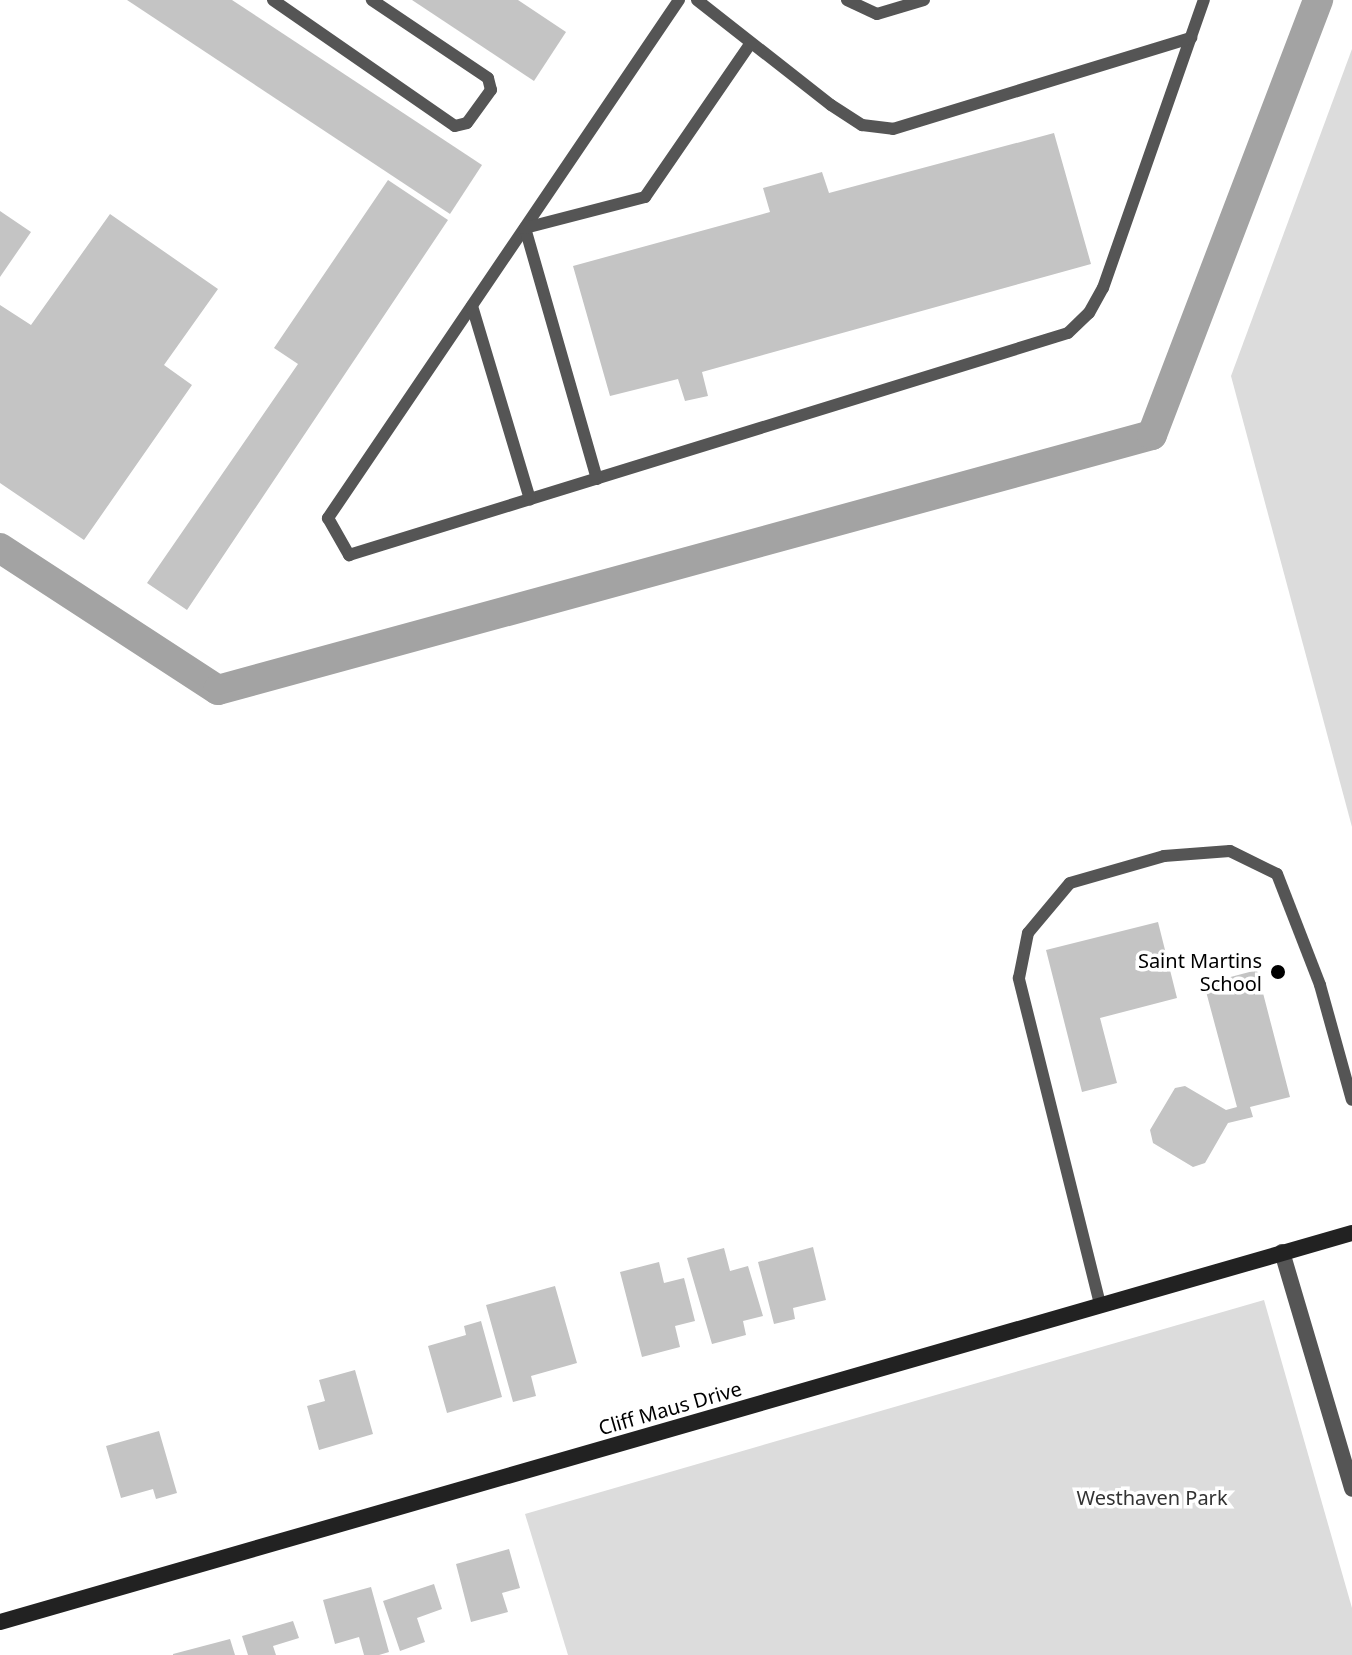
<!DOCTYPE html>
<html>
<head>
<meta charset="utf-8">
<style>
	body { margin:0 }
	#map { position:relative; width:1352px; height:1655px; overflow:hidden; background:#fff; font-family:"Noto Sans",sans-serif }
	div>[style] { position:absolute }
	[style*='--x'] { left:calc(var(--x)*1px); top:calc(var(--y)*1px); width:calc(var(--w)*1px); rotate:calc(var(--a)*1deg) }
	.green>* { inset:0; background:#dcdcdc }
	.canal>* { height:30px; margin:-15px; padding:0 15px; transform-origin:15px; border-radius:15px; background:#a3a3a3 }
	.building>* { inset:0; background:#c4c4c4 }
	.lane>* { height:12px; margin:-6px; padding:0 6px; transform-origin:6px; border-radius:6px; background:#555 }
	.street>* { height:16px; margin:-8px; padding:0 8px; transform-origin:8px; border-radius:8px; background:#555 }
	.secondary>* { height:16px; margin:-8px; padding:0 8px; transform-origin:8px; border-radius:8px; background:#222 }
	.dots>* { width:22px; height:22px; translate:-50% -50%; box-sizing:border-box; border:4px solid #fff; border-radius:50% }
	span { translate:-50% -50%; white-space:nowrap; text-align:center; line-height:1.15; -webkit-text-stroke:7px #fff; paint-order:stroke }
	.poi-label { font-size:20px; color:#000 }
	.right { translate:-100% -50%; text-align:right }
	.street-label { font-size:20px; color:#000 }
	.park-label { font-size:20px; color:#333 }
</style>
</head>
<body>
<div id="map">
	<div class="green">
		<i style="clip-path:polygon(1352px 49px,1352px 827px,1231px 376px)"></i>
		<i style="clip-path:polygon(1264px 1300px,1352px 1608px,1352px 1655px,568px 1655px,525px 1514px)"></i>
	</div>
	<div class="canal">
		<i style="--x:0;--y:548;--w:260;--a:33.1"></i>
		<i style="--x:218;--y:690;--w:968;--a:-15.27"></i>
		<i style="--x:1152;--y:435;--w:466;--a:-69.1"></i>
	</div>
	<div class="building">
		<i style="clip-path:polygon(127px 0,232px 0,482px 165px,450px 214px)"></i>
		<i style="clip-path:polygon(412px 0,518px 0,566px 32px,534px 81px)"></i>
		<i style="clip-path:polygon(1054px 133px,1091px 264px,702px 372px,708px 396px,685px 401px,678px 379px,610px 396px,573px 266px,770px 212px,763px 188px,822px 172px,829px 193px)"></i>
		<i style="clip-path:polygon(388px 180px,448px 220px,187px 610px,147px 583px,298px 364px,274px 348px)"></i>
		<i style="clip-path:polygon(0 211px,31px 232px,0 277px)"></i>
		<i style="clip-path:polygon(110px 214px,218px 289px,164px 365px,192px 385px,84px 540px,0 483px,0 305px,31px 325px)"></i>
		<i style="clip-path:polygon(1158px 922px,1177px 998px,1100px 1018px,1117px 1083px,1082px 1092px,1046px 950px)"></i>
		<i style="clip-path:polygon(1257px 970px,1290px 1097px,1250px 1107px,1253px 1117px,1228px 1123px,1205px 1163px,1193px 1167px,1153px 1143px,1150px 1130px,1175px 1088px,1185px 1086px,1226px 1110px,1237px 1107px,1204px 984px)"></i>
		<i style="clip-path:polygon(813px 1247px,826px 1300px,793px 1308px,795px 1319px,774px 1324px,758px 1262px)"></i>
		<i style="clip-path:polygon(724px 1248px,730px 1271px,748px 1266px,763px 1316px,743px 1321px,746px 1335px,712px 1344px,687px 1258px)"></i>
		<i style="clip-path:polygon(659px 1262px,664px 1283px,684px 1278px,695px 1321px,675px 1326px,680px 1347px,642px 1357px,620px 1272px)"></i>
		<i style="clip-path:polygon(555px 1286px,577px 1363px,531px 1376px,536px 1396px,513px 1402px,486px 1305px)"></i>
		<i style="clip-path:polygon(481px 1321px,502px 1397px,447px 1413px,428px 1346px,466px 1335px,464px 1326px)"></i>
		<i style="clip-path:polygon(355px 1370px,373px 1434px,319px 1450px,307px 1406px,325px 1401px,319px 1380px)"></i>
		<i style="clip-path:polygon(159px 1431px,177px 1493px,156px 1499px,153px 1489px,121px 1498px,106px 1446px)"></i>
		<i style="clip-path:polygon(509px 1549px,520px 1588px,502px 1593px,508px 1612px,471px 1622px,456px 1564px)"></i>
		<i style="clip-path:polygon(434px 1584px,442px 1609px,417px 1618px,425px 1642px,400px 1651px,383px 1601px)"></i>
		<i style="clip-path:polygon(371px 1587px,389px 1652px,379px 1655px,364px 1655px,359px 1637px,335px 1644px,323px 1600px)"></i>
		<i style="clip-path:polygon(293px 1621px,299px 1638px,273px 1646px,276px 1655px,248px 1655px,242px 1636px)"></i>
		<i style="clip-path:polygon(230px 1639px,235px 1655px,173px 1655px,173px 1654px)"></i>
	</div>
	<div class="lane">
		<i style="--x:273;--y:0;--w:221;--a:34.7"></i>
		<i style="--x:455;--y:126;--w:12;--a:-14"></i>
		<i style="--x:467;--y:123;--w:41;--a:-54"></i>
		<i style="--x:491;--y:90;--w:12;--a:-104"></i>
		<i style="--x:488;--y:78;--w:140;--a:-146.1"></i>
		<i style="--x:679;--y:0;--w:626;--a:124.12"></i>
		<i style="--x:328;--y:518;--w:43;--a:60.4"></i>
		<i style="--x:349;--y:555;--w:752;--a:-17.16"></i>
		<i style="--x:1068;--y:333;--w:29;--a:-44"></i>
		<i style="--x:1089;--y:313;--w:29;--a:-61"></i>
		<i style="--x:1103;--y:288;--w:305;--a:-70.7"></i>
		<i style="--x:697;--y:0;--w:170;--a:38.1"></i>
		<i style="--x:831;--y:105;--w:37;--a:33"></i>
		<i style="--x:862;--y:125;--w:31;--a:7"></i>
		<i style="--x:893;--y:129;--w:312;--a:-17"></i>
		<i style="--x:847;--y:0;--w:33;--a:25"></i>
		<i style="--x:877;--y:14;--w:49;--a:-16.6"></i>
		<i style="--x:472;--y:306;--w:202;--a:73.3"></i>
		<i style="--x:597;--y:479;--w:261;--a:-106"></i>
		<i style="--x:525;--y:228;--w:124;--a:-14.5"></i>
		<i style="--x:645;--y:197;--w:187;--a:-55.5"></i>
		<i style="--x:1100;--y:1304;--w:336;--a:-104"></i>
		<i style="--x:1019;--y:978;--w:46;--a:-78.7"></i>
		<i style="--x:1028;--y:933;--w:65;--a:-50"></i>
		<i style="--x:1070;--y:883;--w:98;--a:-16"></i>
		<i style="--x:1164;--y:856;--w:66;--a:-4.3"></i>
		<i style="--x:1230;--y:851;--w:52;--a:26.1"></i>
		<i style="--x:1277;--y:874;--w:119;--a:68.8"></i>
		<i style="--x:1320;--y:985;--w:119;--a:74.5"></i>
	</div>
	<div class="street">
		<i style="--x:1282;--y:1252;--w:247;--a:73.5"></i>
	</div>
	<div class="secondary">
		<i style="--x:0;--y:1622;--w:1407;--a:-16.05"></i>
	</div>
	<div class="dots">
		<i style="left:1278px;top:972px;background:#000"></i>
	</div>
	<div class="poi-label">
		<span class="right" style="left:1262px;top:972px">Saint Martins<br>School</span>
	</div>
	<div class="street-label">
		<span style="left:670px;top:1408px;rotate:-16deg">Cliff Maus Drive</span>
	</div>
	<div class="park-label">
		<span style="left:1152px;top:1497px">Westhaven Park</span>
	</div>
</div>
</body>
</html>
